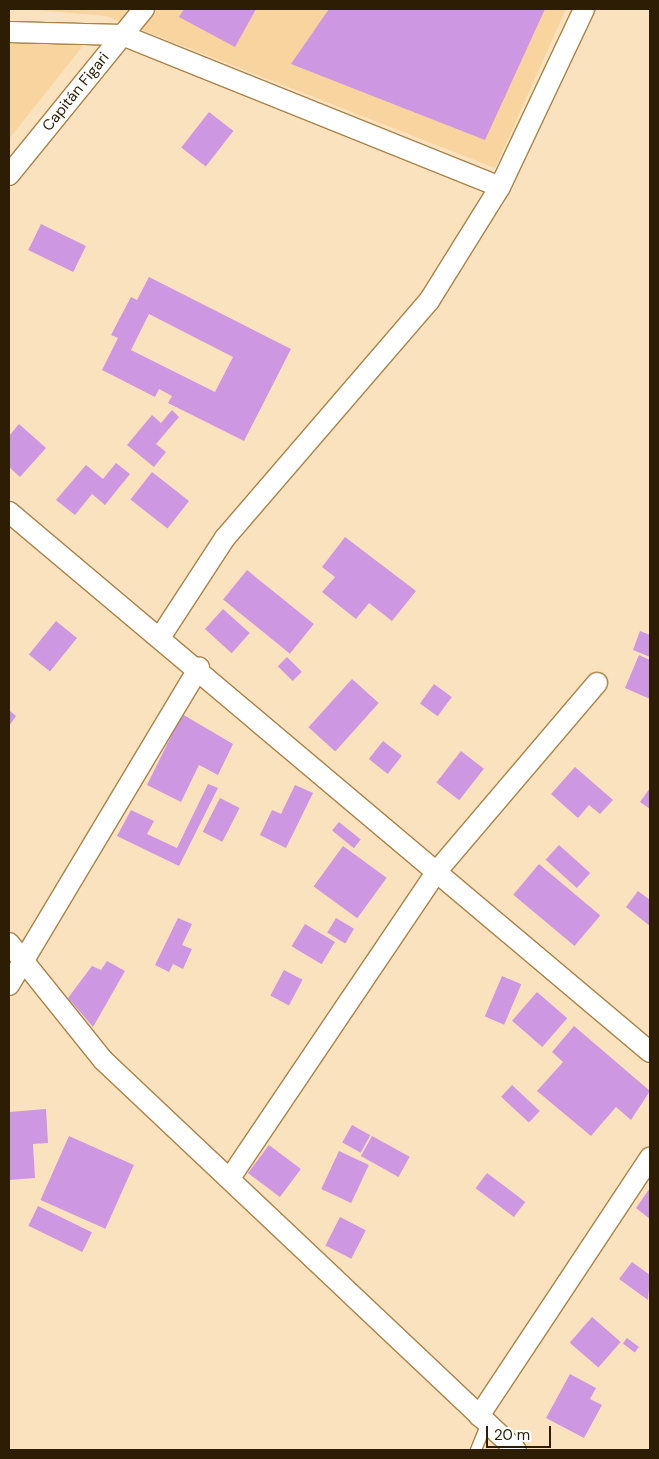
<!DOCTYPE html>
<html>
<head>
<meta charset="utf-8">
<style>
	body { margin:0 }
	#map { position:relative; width:659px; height:1459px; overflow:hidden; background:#fbe2bf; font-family:"DM Sans",sans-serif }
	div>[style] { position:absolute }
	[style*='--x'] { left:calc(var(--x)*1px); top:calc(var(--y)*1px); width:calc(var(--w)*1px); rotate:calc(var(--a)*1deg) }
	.built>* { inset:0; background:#f8d49f }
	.building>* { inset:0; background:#cd97e1; transform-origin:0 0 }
	.roads { filter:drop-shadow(1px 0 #a98449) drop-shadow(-1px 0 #a98449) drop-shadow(0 1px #a98449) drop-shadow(0 -1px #a98449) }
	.service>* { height:10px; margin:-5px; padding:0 5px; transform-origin:5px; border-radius:5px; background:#fff }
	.minor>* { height:20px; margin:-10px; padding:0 10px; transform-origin:10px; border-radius:10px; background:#fff }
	span { translate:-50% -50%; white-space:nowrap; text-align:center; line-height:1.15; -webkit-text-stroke:4px #fff; paint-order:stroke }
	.street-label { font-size:15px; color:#2c1d04 }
	.frame { position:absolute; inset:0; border:10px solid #2c1d04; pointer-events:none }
	.scale { position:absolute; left:486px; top:1426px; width:65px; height:22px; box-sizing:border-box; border:2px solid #2c1d04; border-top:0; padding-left:6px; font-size:15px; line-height:18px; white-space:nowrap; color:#2c1d04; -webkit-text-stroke:4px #fff; paint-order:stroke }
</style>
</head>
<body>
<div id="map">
	<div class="built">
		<i style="clip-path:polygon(25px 9px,566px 9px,495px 168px,106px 16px)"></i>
		<i style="clip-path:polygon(9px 36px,86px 42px,9px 139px)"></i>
	</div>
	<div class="building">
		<i style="clip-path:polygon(184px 9px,256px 9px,235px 47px,179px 17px)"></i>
		<i style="clip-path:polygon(329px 9px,545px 9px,485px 140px,291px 64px)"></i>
		<i style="left:209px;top:112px;width:31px;height:45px;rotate:38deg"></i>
		<i style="left:41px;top:224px;width:50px;height:29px;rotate:26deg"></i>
		<i style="clip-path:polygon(evenodd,149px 277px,291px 349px,244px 441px,168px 403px,172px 396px,159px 389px,155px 397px,102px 370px,118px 338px,111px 335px,131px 297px,137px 300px,149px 277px,149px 314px,233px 357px,215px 392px,131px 350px,149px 314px)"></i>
		<i style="clip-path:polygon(172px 410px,179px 417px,156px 444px,166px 452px,154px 467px,127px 445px,152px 415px,161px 423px)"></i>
		<i style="clip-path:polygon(19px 424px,46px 448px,20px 477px,9px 467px,9px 436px)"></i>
		<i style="clip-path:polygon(116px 463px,130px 474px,105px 505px,92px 494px,75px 515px,56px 500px,86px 465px,103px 479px)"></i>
		<i style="left:152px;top:472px;width:47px;height:35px;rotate:38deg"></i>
		<i style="clip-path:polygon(345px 537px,416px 591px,392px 621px,369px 603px,356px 619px,322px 592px,335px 577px,322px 567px)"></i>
		<i style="left:247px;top:570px;width:86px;height:38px;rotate:39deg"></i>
		<i style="left:223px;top:609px;width:36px;height:27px;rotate:42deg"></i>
		<i style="left:56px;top:621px;width:27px;height:43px;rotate:39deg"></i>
		<i style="clip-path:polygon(640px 631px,650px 635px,650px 657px,633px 650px)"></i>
		<i style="clip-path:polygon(639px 655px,650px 660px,650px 699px,625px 688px)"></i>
		<i style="left:287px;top:657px;width:21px;height:13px;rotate:45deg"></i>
		<i style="left:352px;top:679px;width:36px;height:65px;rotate:42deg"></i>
		<i style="left:434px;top:684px;width:22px;height:24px;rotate:36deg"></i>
		<i style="clip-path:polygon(9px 710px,16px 716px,9px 726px)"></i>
		<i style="clip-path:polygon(182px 714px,233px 744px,218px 775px,199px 765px,181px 802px,147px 785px)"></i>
		<i style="left:383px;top:741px;width:24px;height:23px;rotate:38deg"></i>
		<i style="left:461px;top:751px;width:29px;height:40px;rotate:38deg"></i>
		<i style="clip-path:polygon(575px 767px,613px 800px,600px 814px,589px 805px,578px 818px,551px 794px)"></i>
		<i style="clip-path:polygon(208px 784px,218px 788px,179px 866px,117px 836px,131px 810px,154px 821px,147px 834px,177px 848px)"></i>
		<i style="clip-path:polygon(295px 785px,313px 793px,286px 848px,260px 835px,272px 810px,281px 814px)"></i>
		<i style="clip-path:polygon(650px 788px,650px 809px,640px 802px)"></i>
		<i style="left:220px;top:798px;width:22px;height:38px;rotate:27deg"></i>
		<i style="left:339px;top:822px;width:28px;height:11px;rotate:39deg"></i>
		<i style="left:559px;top:845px;width:42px;height:20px;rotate:42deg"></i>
		<i style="left:343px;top:846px;width:54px;height:50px;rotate:36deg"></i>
		<i style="left:539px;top:864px;width:80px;height:40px;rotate:40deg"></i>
		<i style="clip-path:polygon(638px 891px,650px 900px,650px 926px,626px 907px)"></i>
		<i style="clip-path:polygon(178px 918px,192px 924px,182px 945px,192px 949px,183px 969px,173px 964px,169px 972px,155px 965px)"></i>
		<i style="left:336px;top:918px;width:21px;height:17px;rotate:31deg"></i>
		<i style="left:305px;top:924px;width:35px;height:26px;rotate:31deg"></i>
		<i style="clip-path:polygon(107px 961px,125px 971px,93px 1027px,68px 998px,92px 966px,101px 970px)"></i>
		<i style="left:284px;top:970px;width:21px;height:29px;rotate:28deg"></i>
		<i style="left:502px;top:976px;width:21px;height:44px;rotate:23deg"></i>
		<i style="left:537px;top:992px;width:40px;height:38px;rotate:41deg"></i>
		<i style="clip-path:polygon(574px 1026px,650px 1091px,631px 1120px,616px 1107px,591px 1136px,537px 1091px,563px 1062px,552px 1052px)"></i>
		<i style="left:512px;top:1085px;width:38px;height:16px;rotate:43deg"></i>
		<i style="clip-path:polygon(46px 1109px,48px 1143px,33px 1144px,35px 1178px,9px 1180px,9px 1112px)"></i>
		<i style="left:352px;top:1125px;width:21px;height:20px;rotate:29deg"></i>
		<i style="left:69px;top:1136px;width:71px;height:70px;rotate:24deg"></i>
		<i style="left:372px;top:1136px;width:43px;height:23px;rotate:29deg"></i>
		<i style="left:269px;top:1145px;width:40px;height:35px;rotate:37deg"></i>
		<i style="left:339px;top:1151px;width:33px;height:42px;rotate:25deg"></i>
		<i style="left:487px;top:1173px;width:48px;height:19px;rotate:37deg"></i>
		<i style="clip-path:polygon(650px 1188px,650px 1219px,636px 1208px)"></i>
		<i style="left:38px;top:1206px;width:60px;height:22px;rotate:26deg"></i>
		<i style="left:340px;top:1217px;width:29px;height:32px;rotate:27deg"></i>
		<i style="clip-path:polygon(632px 1262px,650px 1275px,648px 1300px,619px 1279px)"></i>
		<i style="left:592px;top:1317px;width:38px;height:34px;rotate:41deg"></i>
		<i style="left:627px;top:1338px;width:15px;height:7px;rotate:37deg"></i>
		<i style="clip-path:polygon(570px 1374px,596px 1388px,590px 1399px,602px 1405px,584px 1438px,546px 1418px)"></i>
	</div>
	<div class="roads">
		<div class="service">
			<i style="--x:476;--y:1450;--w:29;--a:-68"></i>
		</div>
		<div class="minor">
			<i style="--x:9;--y:32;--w:113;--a:1.5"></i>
			<i style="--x:122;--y:35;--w:407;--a:21.9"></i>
			<i style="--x:9;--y:175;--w:214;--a:-50.9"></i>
			<i style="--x:9;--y:512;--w:838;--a:40.11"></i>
			<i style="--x:161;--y:636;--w:117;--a:-56.9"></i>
			<i style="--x:225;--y:538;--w:313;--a:-49.3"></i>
			<i style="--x:429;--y:301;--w:134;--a:-58.1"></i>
			<i style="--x:500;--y:187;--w:197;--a:-64.7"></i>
			<i style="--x:9;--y:943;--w:150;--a:51.2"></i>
			<i style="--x:103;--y:1060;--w:568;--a:43.36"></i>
			<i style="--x:9;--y:985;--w:370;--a:-59.1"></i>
			<i style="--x:230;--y:1178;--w:370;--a:-56"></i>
			<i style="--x:437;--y:871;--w:247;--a:-49.6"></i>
			<i style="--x:479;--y:1416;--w:310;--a:-56.5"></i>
		</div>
	</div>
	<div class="street-label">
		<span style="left:76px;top:92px;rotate:-51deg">Capitán Figari</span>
	</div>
	<div class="frame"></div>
	<div class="scale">20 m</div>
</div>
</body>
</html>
